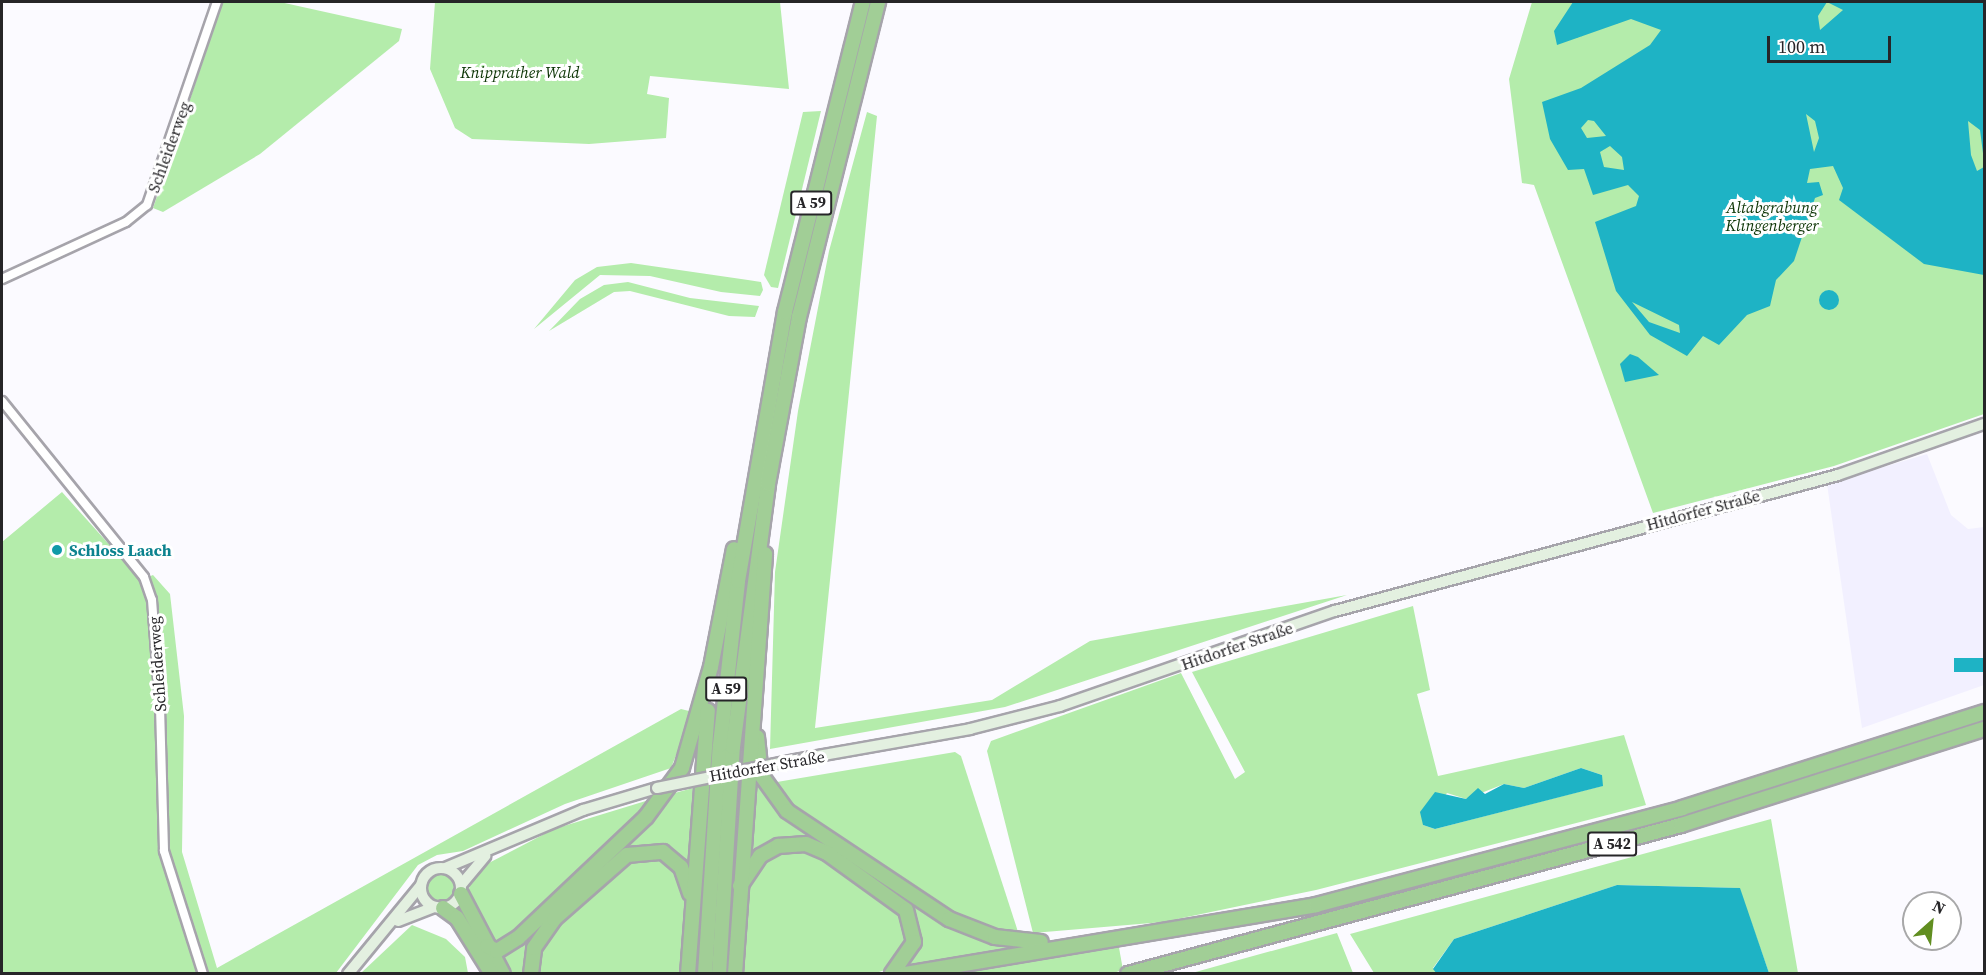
<!DOCTYPE html>
<html>
<head>
<meta charset="utf-8">
<style>
	body { margin:0 }
	#map { position:relative; width:1986px; height:975px; overflow:hidden; background:#fbfaff; font-family:"Source Serif 4",serif }
	div>[style] { position:absolute }
	[style*='--x'] { left:calc(var(--x)*1px); top:calc(var(--y)*1px); width:calc(var(--w)*1px); rotate:calc(var(--a)*1deg) }
	.built>* { inset:0; background:#f2f0ff }
	.green>* { inset:0; background:#b4ecab }
	.round { border-radius:50% }
	.water>* { inset:0; background:#1eb3c5; transform-origin:0 0 }
	.roads { filter:drop-shadow(2px 0 #a6a4ab) drop-shadow(-2px 0 #a6a4ab) drop-shadow(0 2px #a6a4ab) drop-shadow(0 -2px #a6a4ab) }
	.street>* { height:8px; margin:-4px; padding:0 4px; transform-origin:4px; border-radius:4px; background:#fff }
	.secondary>* { height:10px; margin:-5px; padding:0 5px; transform-origin:5px; border-radius:5px; background:#e3f0e0 }
	.secondary>.ring { margin:-5px; padding:0; box-sizing:content-box; background:none; border:10px solid #e3f0e0; border-radius:50% }
	.highway>* { height:14px; margin:-7px; padding:0 7px; transform-origin:7px; border-radius:7px; background:#a1ce96 }
	.bridges { filter:drop-shadow(2px 0 #a6a4ab) drop-shadow(-2px 0 #a6a4ab) drop-shadow(0 2px #a6a4ab) drop-shadow(0 -2px #a6a4ab) }
	.secondary-bridge>* { height:10px; margin:-5px; padding:0 5px; transform-origin:5px; border-radius:5px; background:#e3f0e0 }
	.dots>* { width:16px; height:16px; translate:-50% -50%; box-sizing:border-box; border:3px solid #fff; border-radius:50% }
	span { translate:-50% -50%; white-space:nowrap; text-align:center; line-height:1.15; -webkit-text-stroke:6px #fff; paint-order:stroke }
	.shield-label span { padding:2px 4px; background:#fff; border:2px solid; border-radius:4px; -webkit-text-stroke-width:0 }
	.shield-label { font-size:15px; color:#262528; font-weight:700 }
	.park-label { font-size:16px; color:#0b3404; font-style:italic }
	.street-label { font-size:16px; color:#262528 }
	.culture-label { font-size:16px; color:#0d838f; font-weight:700 }
	.left { translate:0 -50%; text-align:left }
	.frame { position:absolute; inset:0; border:3px solid #262528; pointer-events:none }
	.north { position:absolute; left:1902px; top:891px; width:60px; height:60px; box-sizing:border-box; background:#fff; border:2px solid #a8a8a9; border-radius:50%; rotate:27deg; font-size:16px; font-weight:700; line-height:24px; text-align:center; color:#262528 }
	.north::after { content:''; display:block; margin:auto; width:21px; height:27px; background:#618e20; clip-path:polygon(50% 0,100% 100%,50% 72%,0 100%) }
	.scale { position:absolute; left:1767px; top:36px; width:124px; height:27px; box-sizing:border-box; border:3px solid #262528; border-top:0; padding-left:8px; font-size:18px; line-height:21px; white-space:nowrap; color:#262528; -webkit-text-stroke:4px #fff; paint-order:stroke }
</style>
</head>
<body>
<div id="map">
	<div class="built">
		<i style="clip-path:polygon(1927px 454px,1951px 515px,1968px 529px,1984px 527px,1984px 685px,1862px 728px,1827px 484px)"></i>
	</div>
	<div class="green">
		<i style="clip-path:polygon(223px 2px,280px 2px,402px 29px,399px 41px,260px 154px,163px 212px,153px 208px)"></i>
		<i style="clip-path:polygon(435px 2px,780px 2px,789px 89px,650px 76px,647px 94px,669px 98px,666px 138px,589px 144px,472px 139px,455px 128px,430px 69px)"></i>
		<i style="clip-path:polygon(1532px 2px,1984px 2px,1984px 414px,1834px 466px,1653px 513px,1534px 185px,1522px 183px,1509px 79px)"></i>
		<i style="clip-path:polygon(821px 111px,778px 288px,771px 287px,764px 275px,803px 112px)"></i>
		<i style="clip-path:polygon(867px 112px,877px 116px,815px 728px,992px 700px,1090px 641px,1347px 595px,1005px 707px,770px 749px,775px 572px,798px 411px,829px 251px)"></i>
		<i style="clip-path:polygon(631px 263px,748px 280px,761px 282px,763px 290px,760px 296px,721px 292px,650px 276px,600px 275px,534px 329px,575px 280px,597px 267px)"></i>
		<i style="clip-path:polygon(628px 282px,690px 298px,759px 306px,755px 317px,729px 316px,630px 291px,614px 292px,549px 331px,580px 299px,604px 285px)"></i>
		<i style="clip-path:polygon(62px 492px,141px 580px,153px 575px,170px 594px,184px 716px,182px 852px,217px 968px,681px 709px,693px 712px,671px 768px,565px 804px,463px 851px,437px 855px,418px 865px,336px 973px,2px 974px,2px 542px)"></i>
		<i style="clip-path:polygon(evenodd,1413px 606px,1430px 690px,1417px 694px,1438px 776px,1624px 735px,1646px 805px,1316px 890px,1163px 922px,1033px 933px,987px 751px,991px 741px,1181px 673px,1235px 779px,1245px 772px,1192px 672px,1413px 606px,1581px 768px,1602px 775px,1602px 786px,1435px 829px,1423px 825px,1447px 793px,1466px 799px,1504px 784px,1524px 788px,1581px 768px)"></i>
		<i style="clip-path:polygon(955px 752px,961px 756px,1020px 938px,961px 921px,791px 808px,771px 783px)"></i>
		<i style="clip-path:polygon(758px 775px,761px 783px,919px 906px,1022px 948px,902px 971px,912px 956px,914px 922px,802px 842px,749px 863px,751px 776px)"></i>
		<i style="clip-path:polygon(693px 788px,689px 869px,648px 847px,556px 913px,527px 973px,507px 973px,499px 960px,671px 794px)"></i>
		<i style="clip-path:polygon(662px 796px,504px 946px,493px 946px,467px 900px,471px 878px,483px 866px,554px 829px)"></i>
		<i style="clip-path:polygon(1771px 819px,1798px 973px,1769px 973px,1739px 888px,1617px 885px,1454px 939px,1433px 968px,1437px 973px,1374px 973px,1350px 934px)"></i>
		<i style="clip-path:polygon(777px 851px,807px 851px,826px 858px,901px 909px,911px 937px,891px 968px,873px 974px,740px 974px,746px 888px,759px 863px)"></i>
		<i style="clip-path:polygon(659px 856px,676px 867px,685px 894px,683px 973px,536px 974px,544px 937px,623px 863px)"></i>
		<i class="round" style="left:426px;top:874px;width:30px;height:30px"></i>
		<i style="clip-path:polygon(412px 925px,446px 939px,465px 957px,468px 973px,361px 973px)"></i>
		<i style="clip-path:polygon(1337px 933px,1353px 973px,1192px 973px,1235px 961px)"></i>
		<i style="clip-path:polygon(1118px 942px,1123px 970px,1110px 974px,929px 974px)"></i>
	</div>
	<div class="water">
		<i style="clip-path:polygon(evenodd,1573px 2px,1984px 2px,1984px 161px,1980px 130px,1968px 121px,1971px 155px,1977px 171px,1984px 167px,1984px 275px,1924px 264px,1839px 200px,1843px 188px,1833px 166px,1810px 169px,1807px 183px,1819px 182px,1823px 195px,1815px 198px,1794px 261px,1776px 280px,1770px 306px,1747px 315px,1719px 345px,1703px 336px,1687px 356px,1650px 335px,1616px 291px,1595px 222px,1636px 206px,1639px 196px,1628px 185px,1593px 195px,1584px 169px,1568px 170px,1550px 139px,1542px 102px,1581px 88px,1650px 45px,1661px 30px,1631px 19px,1557px 45px,1554px 31px,1573px 2px,1827px 2px,1843px 10px,1820px 30px,1818px 16px,1827px 2px,1573px 2px,1806px 114px,1815px 121px,1819px 138px,1814px 152px,1806px 114px,1573px 2px,1588px 120px,1594px 121px,1606px 136px,1587px 138px,1581px 128px,1588px 120px,1573px 2px,1610px 146px,1622px 157px,1624px 170px,1604px 167px,1600px 152px,1610px 146px,1573px 2px,1632px 302px,1679px 325px,1680px 333px,1649px 322px,1632px 302px)"></i>
		<i class="round" style="left:1819px;top:290px;width:20px;height:20px"></i>
		<i style="clip-path:polygon(1630px 354px,1638px 357px,1659px 375px,1625px 382px,1620px 364px)"></i>
		<i style="left:1984px;top:658px;width:14px;height:30px;rotate:90deg"></i>
		<i style="clip-path:polygon(1581px 768px,1602px 775px,1603px 786px,1435px 829px,1423px 825px,1420px 812px,1435px 792px,1466px 799px,1478px 788px,1485px 794px,1504px 784px,1524px 788px)"></i>
		<i style="clip-path:polygon(1617px 885px,1740px 888px,1769px 973px,1437px 974px,1433px 969px,1454px 939px)"></i>
	</div>
	<div class="roads">
		<div class="street">
			<i style="--x:2;--y:279;--w:136;--a:-24.7"></i>
			<i style="--x:126;--y:222;--w:27;--a:-39"></i>
			<i style="--x:147;--y:205;--w:215;--a:-71"></i>
			<i style="--x:2;--y:401;--w:226;--a:51.1"></i>
			<i style="--x:144;--y:577;--w:24;--a:71"></i>
			<i style="--x:152;--y:600;--w:107;--a:85.7"></i>
			<i style="--x:160;--y:707;--w:144;--a:88.4"></i>
			<i style="--x:164;--y:851;--w:129;--a:72.4"></i>
		</div>
		<div class="secondary">
			<i style="--x:795;--y:760;--w:178;--a:-10"></i>
			<i style="--x:970;--y:729;--w:93;--a:-14.3"></i>
			<i style="--x:1060;--y:706;--w:291;--a:-19.1"></i>
			<i style="--x:1335;--y:611;--w:521;--a:-15.13"></i>
			<i style="--x:1838;--y:475;--w:155;--a:-19.3"></i>
			<i class="ring" style="left:421px;top:868px;width:30px;height:30px"></i>
			<i style="--x:445;--y:868;--w:150;--a:-22.8"></i>
			<i style="--x:583;--y:810;--w:77;--a:-16.6"></i>
			<i style="--x:461;--y:885;--w:38;--a:-50"></i>
			<i style="--x:398;--y:921;--w:40;--a:-21"></i>
			<i style="--x:348;--y:974;--w:115;--a:-50.6"></i>
		</div>
		<div class="highway">
			<i style="--x:757;--y:737;--w:38;--a:84"></i>
			<i style="--x:761;--y:775;--w:44;--a:54.2"></i>
			<i style="--x:787;--y:811;--w:195;--a:33.7"></i>
			<i style="--x:949;--y:919;--w:49;--a:21.4"></i>
			<i style="--x:995;--y:937;--w:46;--a:6.2"></i>
			<i style="--x:740;--y:886;--w:36;--a:-56"></i>
			<i style="--x:760;--y:856;--w:21;--a:-29"></i>
			<i style="--x:778;--y:846;--w:28;--a:-4"></i>
			<i style="--x:806;--y:844;--w:23;--a:23"></i>
			<i style="--x:827;--y:853;--w:97;--a:35.8"></i>
			<i style="--x:906;--y:910;--w:33;--a:76"></i>
			<i style="--x:914;--y:942;--w:39;--a:125"></i>
			<i style="--x:461;--y:894;--w:90;--a:62.3"></i>
			<i style="--x:443;--y:908;--w:17;--a:36"></i>
			<i style="--x:457;--y:918;--w:66;--a:58"></i>
			<i style="--x:487;--y:946;--w:11;--a:27"></i>
			<i style="--x:497;--y:951;--w:25;--a:-32"></i>
			<i style="--x:518;--y:938;--w:176;--a:-43.4"></i>
			<i style="--x:646;--y:817;--w:61;--a:-53.7"></i>
			<i style="--x:682;--y:768;--w:105;--a:-74"></i>
			<i style="--x:711;--y:667;--w:120;--a:-79"></i>
			<i style="--x:531;--y:974;--w:26;--a:-83"></i>
			<i style="--x:534;--y:948;--w:35;--a:-55"></i>
			<i style="--x:554;--y:919;--w:97;--a:-41.2"></i>
			<i style="--x:627;--y:855;--w:36;--a:-5"></i>
			<i style="--x:663;--y:852;--w:23;--a:40"></i>
			<i style="--x:681;--y:867;--w:28;--a:71"></i>
			<i style="--x:688;--y:974;--w:264;--a:-85.7"></i>
			<i style="--x:705;--y:974;--w:229;--a:-86.3"></i>
			<i style="--x:720;--y:745;--w:165;--a:-83.7"></i>
			<i style="--x:738;--y:581;--w:273;--a:-80.1"></i>
			<i style="--x:785;--y:312;--w:320;--a:-75.9"></i>
			<i style="--x:719;--y:974;--w:227;--a:-86.5"></i>
			<i style="--x:733;--y:747;--w:265;--a:-82.4"></i>
			<i style="--x:768;--y:484;--w:170;--a:-79.5"></i>
			<i style="--x:799;--y:317;--w:325;--a:-75.9"></i>
			<i style="--x:735;--y:974;--w:421;--a:-85.9"></i>
			<i style="--x:905;--y:974;--w:417;--a:-9.5"></i>
			<i style="--x:1316;--y:905;--w:379;--a:-14.8"></i>
			<i style="--x:1682;--y:808;--w:317;--a:-17.6"></i>
			<i style="--x:1128;--y:974;--w:573;--a:-15.08"></i>
			<i style="--x:1681;--y:825;--w:318;--a:-17.6"></i>
		</div>
	</div>
	<div class="bridges">
		<div class="secondary-bridge">
			<i style="--x:657;--y:788;--w:141;--a:-11.5"></i>
		</div>
	</div>
	<div class="dots">
		<i style="left:57px;top:550px;background:#0f9aa8"></i>
	</div>
	<div class="shield-label">
		<span style="left:811px;top:203px">A 59</span>
		<span style="left:726px;top:689px">A 59</span>
		<span style="left:1612px;top:844px">A 542</span>
	</div>
	<div class="park-label">
		<span style="left:520px;top:72px">Knipprather Wald</span>
		<span style="left:1772px;top:216px">Altabgrabung<br>Klingenberger</span>
	</div>
	<div class="street-label">
		<span style="left:169px;top:147px;rotate:-70deg">Schleiderweg</span>
		<span style="left:1703px;top:510px;rotate:-15deg">Hitdorfer Straße</span>
		<span style="left:1237px;top:646px;rotate:-19deg">Hitdorfer Straße</span>
		<span style="left:157px;top:664px;rotate:-94deg">Schleiderweg</span>
		<span style="left:767px;top:766px;rotate:-10deg">Hitdorfer Straße</span>
	</div>
	<div class="culture-label">
		<span class="left" style="left:69px;top:550px">Schloss Laach</span>
	</div>
	<div class="frame"></div>
	<div class="north">N</div>
	<div class="scale">100 m</div>
</div>
</body>
</html>
